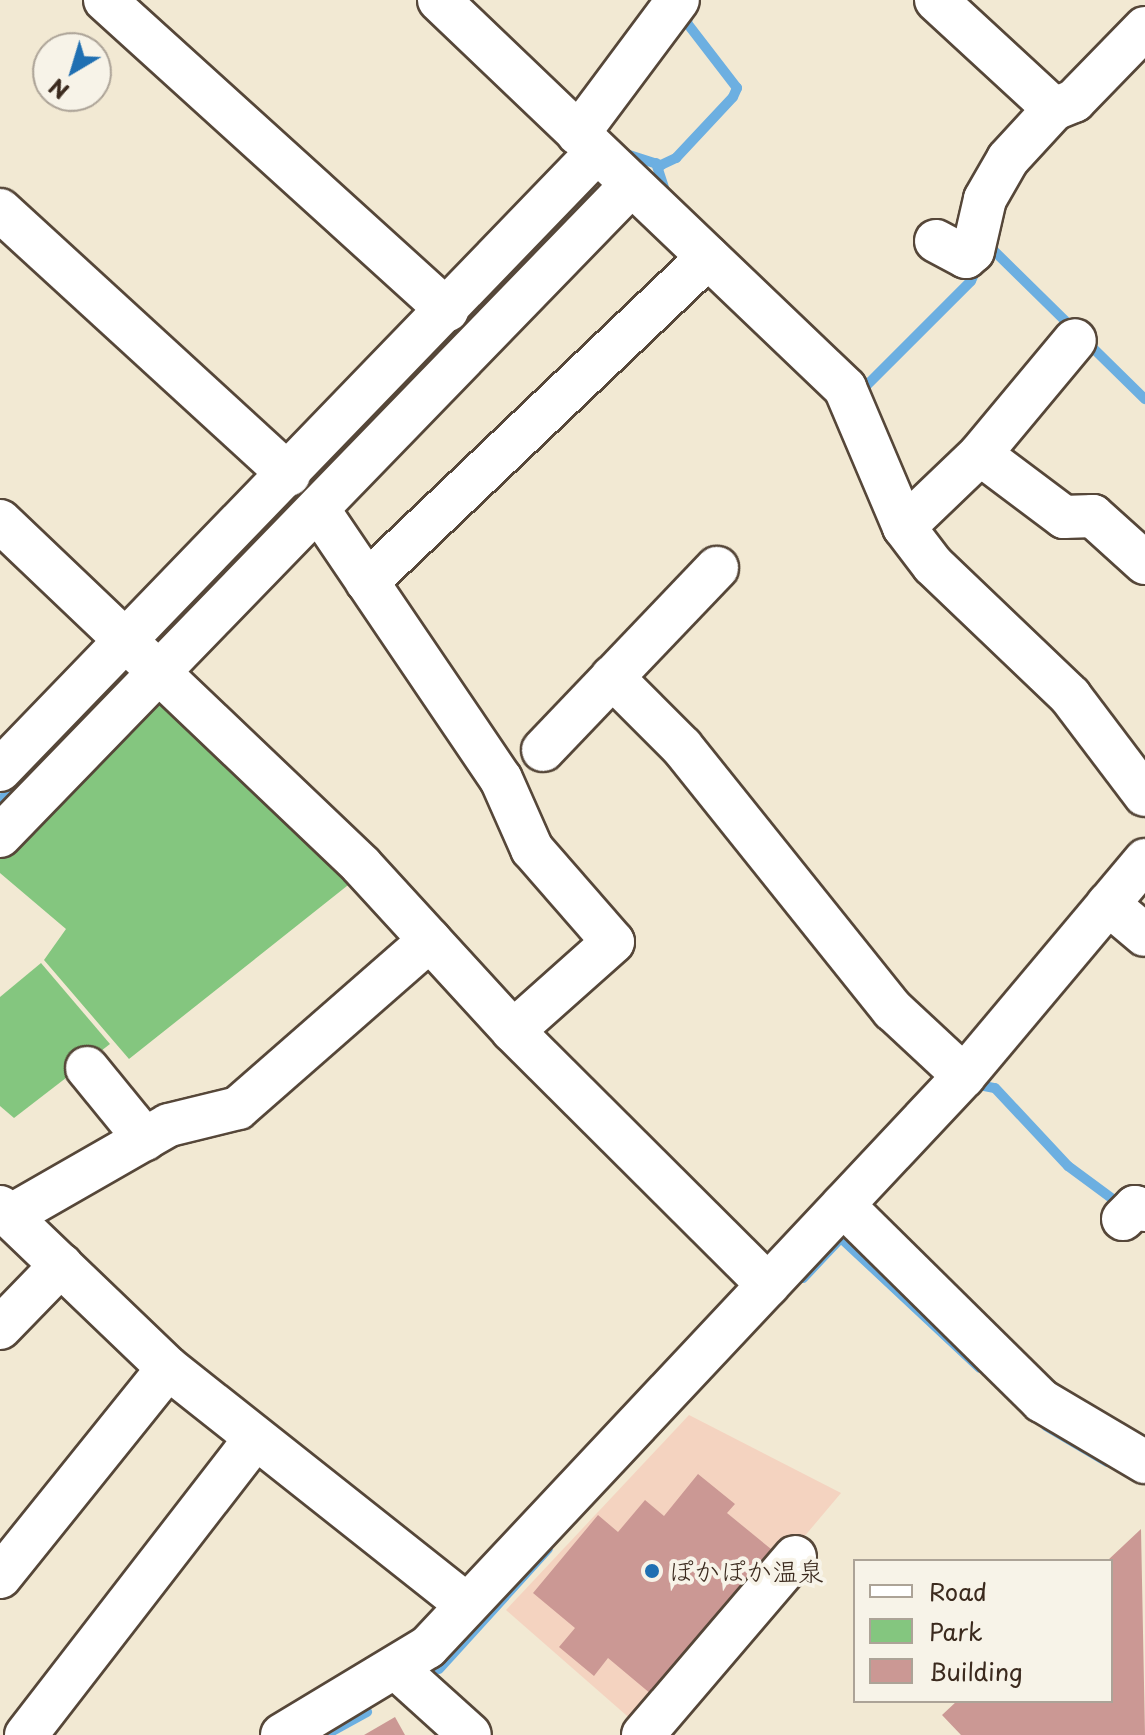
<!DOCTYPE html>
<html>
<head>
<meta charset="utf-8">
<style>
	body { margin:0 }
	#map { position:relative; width:1145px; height:1735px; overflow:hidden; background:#f2e9d3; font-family:"Playpen Sans","Klee One",sans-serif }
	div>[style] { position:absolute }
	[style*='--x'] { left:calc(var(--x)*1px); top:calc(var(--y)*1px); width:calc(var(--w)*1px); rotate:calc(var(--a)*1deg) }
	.built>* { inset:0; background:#f4d3c0 }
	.green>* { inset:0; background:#84c67f }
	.stream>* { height:10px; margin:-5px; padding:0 5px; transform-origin:5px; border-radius:5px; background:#6cafe1 }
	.building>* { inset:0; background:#cb9894 }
	.roads { filter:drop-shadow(2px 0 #564739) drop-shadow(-2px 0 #564739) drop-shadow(0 2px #564739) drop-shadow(0 -2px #564739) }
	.minor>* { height:42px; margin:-21px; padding:0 21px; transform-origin:21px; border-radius:21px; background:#fff }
	.dots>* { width:22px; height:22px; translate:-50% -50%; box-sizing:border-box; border:4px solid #f7f3e8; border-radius:50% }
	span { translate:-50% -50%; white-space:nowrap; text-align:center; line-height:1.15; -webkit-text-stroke:8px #f7f3e8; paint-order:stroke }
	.poi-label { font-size:26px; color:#3b2a1e }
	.left { translate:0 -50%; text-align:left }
	.legend { position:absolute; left:853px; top:1559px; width:260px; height:144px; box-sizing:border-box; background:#f7f3e8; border:2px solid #aca397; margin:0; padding:10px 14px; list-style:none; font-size:24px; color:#3b2a1e }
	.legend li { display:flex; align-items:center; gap:16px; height:40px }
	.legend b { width:40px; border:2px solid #aca397 }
	.north { position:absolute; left:32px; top:32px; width:80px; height:80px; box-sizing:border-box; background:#f7f3e8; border:2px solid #aca397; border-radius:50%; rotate:218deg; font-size:22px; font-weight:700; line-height:32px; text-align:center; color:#3b2a1e }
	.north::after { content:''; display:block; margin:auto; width:28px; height:36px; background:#1f6fb2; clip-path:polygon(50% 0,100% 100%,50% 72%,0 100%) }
</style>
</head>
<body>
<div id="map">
	<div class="built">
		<i style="clip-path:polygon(689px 1415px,841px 1493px,642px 1729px,506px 1610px)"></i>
	</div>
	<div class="green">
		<i style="clip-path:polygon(151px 693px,357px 878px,129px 1059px,44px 960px,66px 929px,0 873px,0 846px)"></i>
		<i style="clip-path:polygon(41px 963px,110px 1044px,14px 1118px,0 1106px,0 997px)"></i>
	</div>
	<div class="stream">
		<i style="--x:623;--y:153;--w:40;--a:18"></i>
		<i style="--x:661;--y:165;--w:17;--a:-25"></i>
		<i style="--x:676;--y:158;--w:83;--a:-46.9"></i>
		<i style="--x:733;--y:97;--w:10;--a:-66"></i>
		<i style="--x:737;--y:88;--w:82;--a:-127.6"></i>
		<i style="--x:687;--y:23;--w:12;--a:-81"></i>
		<i style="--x:656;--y:163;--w:28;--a:72"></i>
		<i style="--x:986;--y:243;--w:223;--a:44.5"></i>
		<i style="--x:862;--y:390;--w:154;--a:-45"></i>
		<i style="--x:971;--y:281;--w:20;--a:-66"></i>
		<i style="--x:163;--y:632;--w:617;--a:-46.12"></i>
		<i style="--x:0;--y:801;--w:177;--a:-45.9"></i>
		<i style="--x:972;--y:1092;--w:10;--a:-45"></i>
		<i style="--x:979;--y:1085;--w:16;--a:11"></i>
		<i style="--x:995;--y:1088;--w:107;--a:46.9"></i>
		<i style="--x:1068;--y:1166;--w:67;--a:36.5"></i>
		<i style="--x:841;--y:1238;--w:190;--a:43.1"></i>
		<i style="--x:803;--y:1278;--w:71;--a:-46.7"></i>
		<i style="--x:1046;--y:1426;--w:71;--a:30.5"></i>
		<i style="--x:439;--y:1669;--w:162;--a:-47.8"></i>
		<i style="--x:325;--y:1735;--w:48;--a:-28.7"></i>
	</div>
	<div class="building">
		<i style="clip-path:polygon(698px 1474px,735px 1504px,727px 1513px,771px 1549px,651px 1694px,608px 1658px,594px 1676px,559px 1647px,575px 1628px,533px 1593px,598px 1515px,618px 1532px,645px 1500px,664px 1516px)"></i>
		<i style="clip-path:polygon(1141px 1529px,1145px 1735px,961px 1735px,942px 1715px,957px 1701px,1111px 1701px,1107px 1561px)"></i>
		<i style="clip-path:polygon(395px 1717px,405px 1735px,364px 1735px)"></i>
	</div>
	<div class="roads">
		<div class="minor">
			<i style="--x:105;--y:0;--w:462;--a:42.2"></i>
			<i style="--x:439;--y:0;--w:562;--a:43.7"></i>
			<i style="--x:845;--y:388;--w:151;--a:67"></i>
			<i style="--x:904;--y:527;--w:48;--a:52.7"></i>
			<i style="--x:933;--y:565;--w:190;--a:43.7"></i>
			<i style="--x:1070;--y:696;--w:124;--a:52.9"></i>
			<i style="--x:936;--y:0;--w:161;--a:42.7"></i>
			<i style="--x:1054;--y:109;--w:22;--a:-22"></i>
			<i style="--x:1074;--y:101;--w:102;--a:-45.8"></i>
			<i style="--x:578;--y:134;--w:167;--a:-53.3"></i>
			<i style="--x:0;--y:210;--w:392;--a:42.5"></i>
			<i style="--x:936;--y:241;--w:34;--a:28"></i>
			<i style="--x:966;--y:257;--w:9;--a:-41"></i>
			<i style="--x:973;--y:251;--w:53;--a:-77"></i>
			<i style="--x:985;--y:199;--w:46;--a:-60.1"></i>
			<i style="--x:1008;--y:159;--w:68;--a:-47.4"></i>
			<i style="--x:980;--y:454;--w:105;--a:36.9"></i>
			<i style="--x:1064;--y:517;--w:29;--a:-2"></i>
			<i style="--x:1093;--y:516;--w:70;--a:42.1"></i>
			<i style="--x:318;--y:509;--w:326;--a:55.9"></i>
			<i style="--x:501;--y:779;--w:77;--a:66.1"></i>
			<i style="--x:532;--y:849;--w:123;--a:48.9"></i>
			<i style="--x:613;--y:942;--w:134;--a:138.3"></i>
			<i style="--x:0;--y:521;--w:499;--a:43.6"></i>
			<i style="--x:361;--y:865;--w:225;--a:47.5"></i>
			<i style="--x:513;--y:1031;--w:360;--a:44.9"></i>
			<i style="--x:904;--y:527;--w:105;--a:-43.8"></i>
			<i style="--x:980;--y:454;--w:148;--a:-50.2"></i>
			<i style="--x:367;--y:582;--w:471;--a:-43.6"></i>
			<i style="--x:612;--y:677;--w:99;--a:45"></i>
			<i style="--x:682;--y:747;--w:337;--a:51.3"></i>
			<i style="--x:893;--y:1010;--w:97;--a:42.9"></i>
			<i style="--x:543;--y:750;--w:252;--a:-46.3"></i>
			<i style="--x:0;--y:770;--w:859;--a:-45.99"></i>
			<i style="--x:0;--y:836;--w:907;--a:-45.89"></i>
			<i style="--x:1108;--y:904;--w:48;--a:40"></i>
			<i style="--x:87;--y:1068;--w:92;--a:50.8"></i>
			<i style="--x:843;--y:1205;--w:279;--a:44.6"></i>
			<i style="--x:1042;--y:1401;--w:120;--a:30.6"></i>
			<i style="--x:0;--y:1207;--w:233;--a:43.8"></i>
			<i style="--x:168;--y:1368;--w:380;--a:38.4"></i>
			<i style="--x:10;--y:1216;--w:183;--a:-29.8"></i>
			<i style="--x:169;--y:1125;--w:71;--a:-13.8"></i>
			<i style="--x:238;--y:1108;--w:255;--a:-41.2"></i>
			<i style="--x:1123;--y:1219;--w:17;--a:-45"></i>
			<i style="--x:1135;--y:1207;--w:10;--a:17"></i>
			<i style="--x:0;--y:1328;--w:88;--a:-45.9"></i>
			<i style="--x:0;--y:1577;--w:268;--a:-51.2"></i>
			<i style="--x:397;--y:1669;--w:98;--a:42.1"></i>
			<i style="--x:26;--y:1735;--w:374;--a:-52.3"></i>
			<i style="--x:282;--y:1735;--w:170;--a:-31.1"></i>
			<i style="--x:428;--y:1647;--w:783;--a:-46.81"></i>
			<i style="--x:964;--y:1076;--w:282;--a:-50"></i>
			<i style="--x:643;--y:1735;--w:234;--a:-49.5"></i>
		</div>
	</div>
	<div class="dots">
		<i style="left:652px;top:1571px;background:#1f6fb2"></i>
	</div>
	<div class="poi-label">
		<span class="left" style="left:668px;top:1571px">ぽかぽか温泉</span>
	</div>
	<ul class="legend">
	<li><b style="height:10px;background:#fff"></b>Road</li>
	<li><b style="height:22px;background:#84c67f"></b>Park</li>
	<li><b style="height:22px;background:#cb9894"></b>Building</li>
	</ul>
	<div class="north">N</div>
</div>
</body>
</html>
